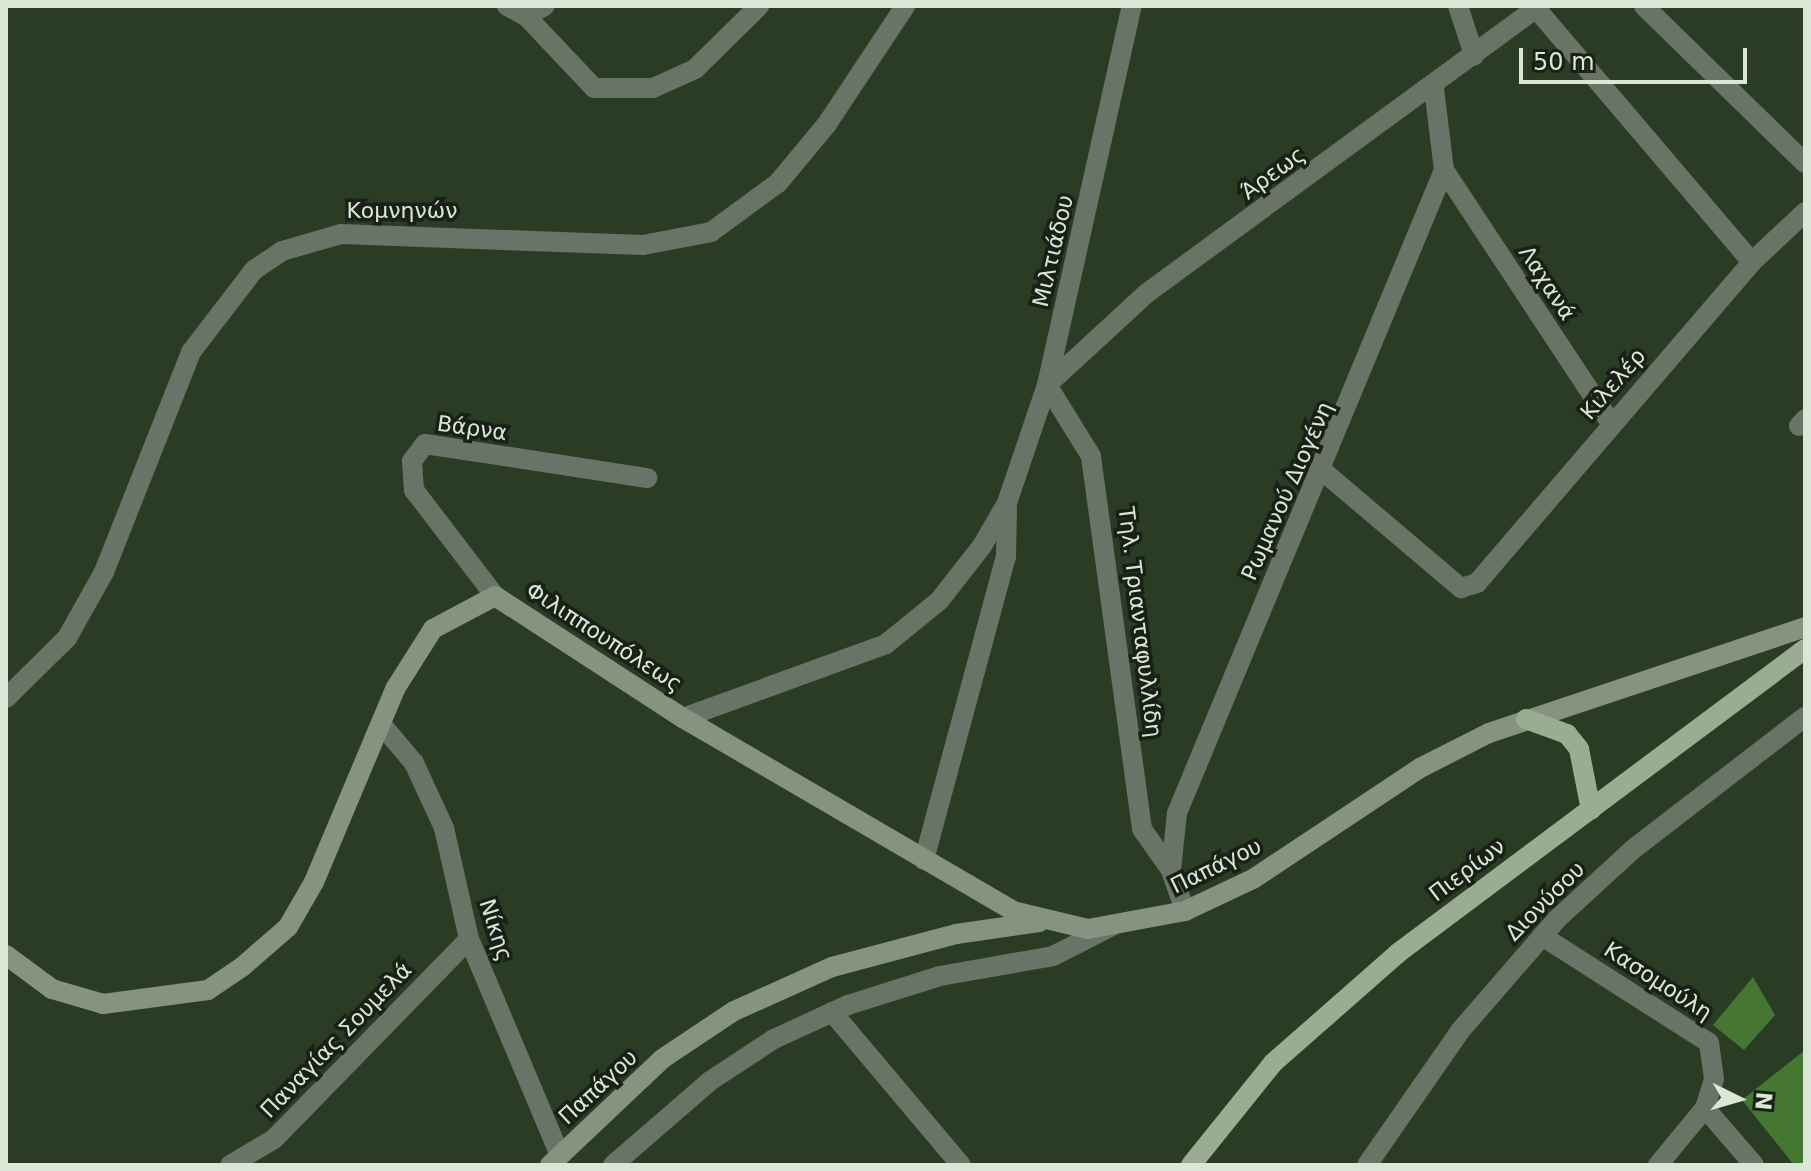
<!DOCTYPE html>
<html>
<head>
<meta charset="utf-8">
<style>
	body { margin:0 }
	#map { position:relative; width:1811px; height:1171px; overflow:hidden; background:#2a3d24; font-family:"DejaVu Sans",sans-serif }
	div>[style] { position:absolute }
	[style*='--x'] { left:calc(var(--x)*1px); top:calc(var(--y)*1px); width:calc(var(--w)*1px); rotate:calc(var(--a)*1deg) }
	.building>* { inset:0; background:#457632 }
	.street>* { height:20px; margin:-10px; padding:0 10px; transform-origin:10px; border-radius:10px; background:#697366 }
	.secondary>* { height:20px; margin:-10px; padding:0 10px; transform-origin:10px; border-radius:10px; background:#859380 }
	.primary>* { height:20px; margin:-10px; padding:0 10px; transform-origin:10px; border-radius:10px; background:#9aad93 }
	span { translate:-50% -50%; white-space:nowrap; text-align:center; line-height:1.15; -webkit-text-stroke:7px #192116; paint-order:stroke }
	.street-label { font-size:22px; color:#dae6d6 }
	.frame { position:absolute; inset:0; border:8px solid #dae6d6; pointer-events:none }
	.north { position:absolute; left:1699px; top:1059px; width:80px; height:80px; -webkit-text-stroke:6px #192116; paint-order:stroke; rotate:95deg; font-size:22px; font-weight:700; line-height:32px; text-align:center; color:#dae6d6 }
	.north::after { content:''; display:block; margin:auto; width:28px; height:36px; background:#dae6d6; clip-path:polygon(50% 0,100% 100%,50% 72%,0 100%) }
	.scale { position:absolute; left:1519px; top:48px; width:228px; height:36px; box-sizing:border-box; border:4px solid #dae6d6; border-top:0; padding-left:10px; font-size:24px; line-height:28px; white-space:nowrap; color:#dae6d6; -webkit-text-stroke:6px #192116; paint-order:stroke }
</style>
</head>
<body>
<div id="map">
	<div class="building">
		<i style="clip-path:polygon(1753px 977px,1775px 1015px,1744px 1050px,1713px 1025px)"></i>
		<i style="clip-path:polygon(1805px 1050px,1805px 1165px,1794px 1165px,1742px 1100px)"></i>
	</div>
	<div class="street">
		<i style="--x:507;--y:6;--w:21;--a:28"></i>
		<i style="--x:526;--y:16;--w:99;--a:46.6"></i>
		<i style="--x:594;--y:88;--w:59;--a:0"></i>
		<i style="--x:653;--y:88;--w:46;--a:-24.3"></i>
		<i style="--x:695;--y:69;--w:90;--a:-44.5"></i>
		<i style="--x:1458;--y:6;--w:52;--a:71.9"></i>
		<i style="--x:1534;--y:6;--w:336;--a:49.6"></i>
		<i style="--x:1644;--y:6;--w:225;--a:44.3"></i>
		<i style="--x:526;--y:16;--w:21;--a:-28"></i>
		<i style="--x:1444;--y:170;--w:302;--a:56.6"></i>
		<i style="--x:1799;--y:426;--w:9;--a:-49"></i>
		<i style="--x:1324;--y:472;--w:180;--a:40.3"></i>
		<i style="--x:1461;--y:588;--w:17;--a:-17"></i>
		<i style="--x:1477;--y:583;--w:423;--a:-49.4"></i>
		<i style="--x:1752;--y:262;--w:73;--a:-43.3"></i>
		<i style="--x:495;--y:596;--w:133;--a:-127.4"></i>
		<i style="--x:414;--y:490;--w:29;--a:-94"></i>
		<i style="--x:412;--y:461;--w:21;--a:-53"></i>
		<i style="--x:425;--y:444;--w:225;--a:8.7"></i>
		<i style="--x:6;--y:698;--w:86;--a:-44.5"></i>
		<i style="--x:67;--y:638;--w:76;--a:-60.7"></i>
		<i style="--x:104;--y:572;--w:237;--a:-68.4"></i>
		<i style="--x:191;--y:352;--w:103;--a:-52.5"></i>
		<i style="--x:254;--y:270;--w:34;--a:-34"></i>
		<i style="--x:282;--y:251;--w:61;--a:-16.1"></i>
		<i style="--x:341;--y:234;--w:302;--a:2.1"></i>
		<i style="--x:643;--y:245;--w:69;--a:-10.8"></i>
		<i style="--x:711;--y:232;--w:83;--a:-36.2"></i>
		<i style="--x:778;--y:183;--w:77;--a:-50.3"></i>
		<i style="--x:827;--y:124;--w:141;--a:-56.5"></i>
		<i style="--x:683;--y:718;--w:216;--a:-20"></i>
		<i style="--x:886;--y:644;--w:68;--a:-39.1"></i>
		<i style="--x:939;--y:601;--w:70;--a:-52"></i>
		<i style="--x:982;--y:546;--w:50;--a:-59.8"></i>
		<i style="--x:1007;--y:503;--w:125;--a:-71.3"></i>
		<i style="--x:1047;--y:385;--w:388;--a:-77.4"></i>
		<i style="--x:382;--y:725;--w:50;--a:49.9"></i>
		<i style="--x:414;--y:763;--w:72;--a:65.2"></i>
		<i style="--x:444;--y:828;--w:114;--a:77.3"></i>
		<i style="--x:469;--y:939;--w:234;--a:67.2"></i>
		<i style="--x:924;--y:860;--w:314;--a:-74.9"></i>
		<i style="--x:1006;--y:557;--w:50;--a:-88.9"></i>
		<i style="--x:1171;--y:870;--w:50;--a:-125.3"></i>
		<i style="--x:1142;--y:829;--w:376;--a:-97.8"></i>
		<i style="--x:1091;--y:456;--w:84;--a:-121.8"></i>
		<i style="--x:1047;--y:385;--w:136;--a:-42.6"></i>
		<i style="--x:1147;--y:293;--w:486;--a:-36.2"></i>
		<i style="--x:1185;--y:911;--w:43;--a:-108.9"></i>
		<i style="--x:1171;--y:870;--w:57;--a:-84"></i>
		<i style="--x:1177;--y:813;--w:696;--a:-67.45"></i>
		<i style="--x:1444;--y:170;--w:83;--a:-97"></i>
		<i style="--x:1542;--y:936;--w:198;--a:32.6"></i>
		<i style="--x:1709;--y:1043;--w:36;--a:82"></i>
		<i style="--x:1714;--y:1079;--w:30;--a:107"></i>
		<i style="--x:1705;--y:1108;--w:74;--a:129.5"></i>
		<i style="--x:832;--y:1012;--w:200;--a:49.9"></i>
		<i style="--x:1705;--y:1108;--w:75;--a:49.3"></i>
		<i style="--x:230;--y:1165;--w:51;--a:-30.6"></i>
		<i style="--x:274;--y:1139;--w:279;--a:-45.7"></i>
		<i style="--x:613;--y:1165;--w:128;--a:-40.9"></i>
		<i style="--x:710;--y:1081;--w:77;--a:-33.3"></i>
		<i style="--x:774;--y:1039;--w:81;--a:-24.7"></i>
		<i style="--x:848;--y:1005;--w:96;--a:-17.5"></i>
		<i style="--x:940;--y:976;--w:115;--a:-10"></i>
		<i style="--x:1053;--y:956;--w:66;--a:-27"></i>
		<i style="--x:1367;--y:1165;--w:163;--a:-55.2"></i>
		<i style="--x:1460;--y:1031;--w:147;--a:-49.1"></i>
		<i style="--x:1556;--y:920;--w:103;--a:-42.6"></i>
		<i style="--x:1632;--y:850;--w:218;--a:-37.6"></i>
	</div>
	<div class="secondary">
		<i style="--x:6;--y:955;--w:57;--a:36.5"></i>
		<i style="--x:52;--y:989;--w:53;--a:16.4"></i>
		<i style="--x:103;--y:1004;--w:106;--a:-7.6"></i>
		<i style="--x:208;--y:990;--w:41;--a:-34.1"></i>
		<i style="--x:242;--y:967;--w:61;--a:-41"></i>
		<i style="--x:288;--y:927;--w:52;--a:-60"></i>
		<i style="--x:314;--y:882;--w:209;--a:-67.2"></i>
		<i style="--x:395;--y:689;--w:71;--a:-57.7"></i>
		<i style="--x:433;--y:629;--w:70;--a:-28"></i>
		<i style="--x:495;--y:596;--w:224;--a:33"></i>
		<i style="--x:683;--y:718;--w:382;--a:30.3"></i>
		<i style="--x:1013;--y:911;--w:77;--a:13.5"></i>
		<i style="--x:1088;--y:929;--w:99;--a:-10.5"></i>
		<i style="--x:1185;--y:911;--w:75;--a:-25.2"></i>
		<i style="--x:1253;--y:879;--w:201;--a:-33.6"></i>
		<i style="--x:1420;--y:768;--w:77;--a:-26.9"></i>
		<i style="--x:1489;--y:733;--w:333;--a:-18.5"></i>
		<i style="--x:550;--y:1165;--w:154;--a:-43.4"></i>
		<i style="--x:662;--y:1059;--w:87;--a:-33.7"></i>
		<i style="--x:734;--y:1011;--w:107;--a:-24.2"></i>
		<i style="--x:832;--y:967;--w:128;--a:-14.9"></i>
		<i style="--x:956;--y:934;--w:84;--a:-8.2"></i>
	</div>
	<div class="primary">
		<i style="--x:1526;--y:719;--w:44;--a:20.1"></i>
		<i style="--x:1567;--y:734;--w:19;--a:51"></i>
		<i style="--x:1579;--y:749;--w:62;--a:78.9"></i>
		<i style="--x:1191;--y:1165;--w:131;--a:-51.2"></i>
		<i style="--x:1273;--y:1063;--w:167;--a:-41.3"></i>
		<i style="--x:1398;--y:953;--w:508;--a:-36.76"></i>
	</div>
	<div class="street-label">
		<span style="left:1273px;top:173px;rotate:-36deg">Άρεως</span>
		<span style="left:402px;top:211px">Κομνηνών</span>
		<span style="left:1053px;top:251px;rotate:-77deg">Μιλτιάδου</span>
		<span style="left:1547px;top:283px;rotate:57deg">Λαχανά</span>
		<span style="left:1613px;top:384px;rotate:-49deg">Κιλελέρ</span>
		<span style="left:472px;top:428px;rotate:8deg">Βάρνα</span>
		<span style="left:1287px;top:491px;rotate:-66deg">Ρωμανού Διογένη</span>
		<span style="left:1140px;top:622px;rotate:83deg">Τηλ. Τριανταφυλλίδη</span>
		<span style="left:604px;top:637px;rotate:33deg">Φιλιππουπόλεως</span>
		<span style="left:1216px;top:866px;rotate:-26deg">Παπάγου</span>
		<span style="left:1467px;top:870px;rotate:-37deg">Πιερίων</span>
		<span style="left:1545px;top:901px;rotate:-45deg">Διονύσου</span>
		<span style="left:496px;top:930px;rotate:72deg">Νίκης</span>
		<span style="left:1658px;top:981px;rotate:33deg">Κασομούλη</span>
		<span style="left:336px;top:1040px;rotate:-46deg">Παναγίας Σουμελά</span>
		<span style="left:598px;top:1087px;rotate:-43deg">Παπάγου</span>
	</div>
	<div class="frame"></div>
	<div class="north">N</div>
	<div class="scale">50 m</div>
</div>
</body>
</html>
